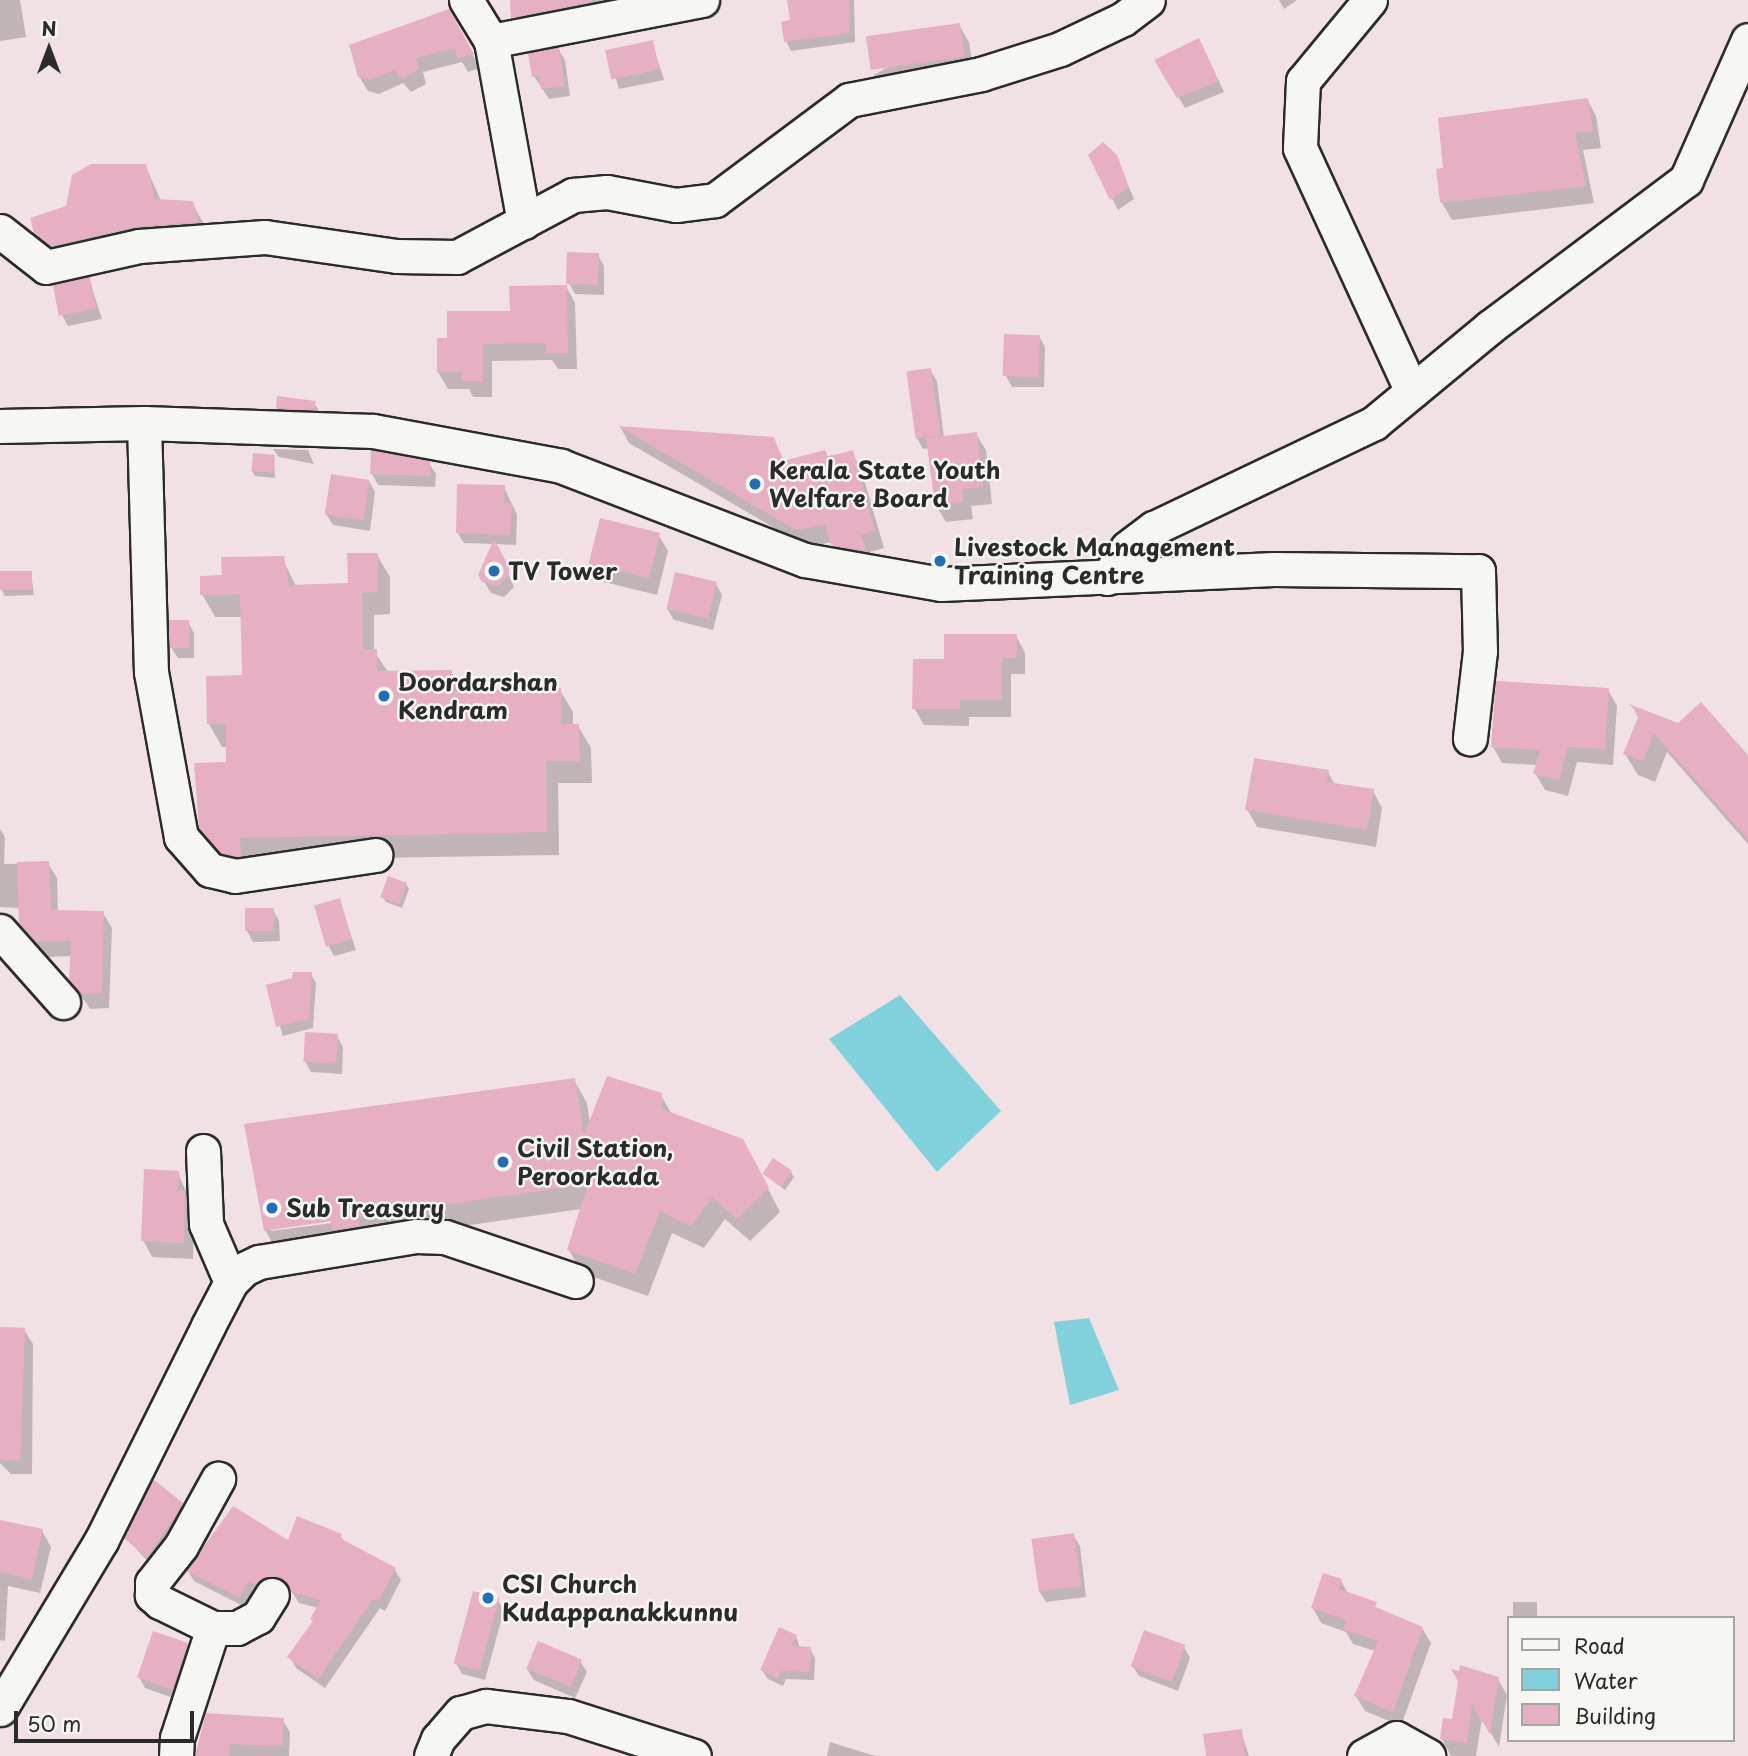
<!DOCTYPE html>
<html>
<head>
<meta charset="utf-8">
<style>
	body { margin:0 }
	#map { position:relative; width:1748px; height:1756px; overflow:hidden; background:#f2e1e4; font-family:"Playpen Sans",sans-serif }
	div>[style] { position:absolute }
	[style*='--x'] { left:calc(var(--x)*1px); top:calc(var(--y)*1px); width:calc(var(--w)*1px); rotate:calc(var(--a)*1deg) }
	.water>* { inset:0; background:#81d1dc }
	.shadow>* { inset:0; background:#0003; transform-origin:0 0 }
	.building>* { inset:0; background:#e7afc4; transform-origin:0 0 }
	.roads { filter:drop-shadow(2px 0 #2b2b2b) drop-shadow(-2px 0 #2b2b2b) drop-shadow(0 2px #2b2b2b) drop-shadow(0 -2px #2b2b2b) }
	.minor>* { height:33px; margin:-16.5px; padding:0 16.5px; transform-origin:16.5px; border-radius:16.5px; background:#f6f6f2 }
	.dots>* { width:19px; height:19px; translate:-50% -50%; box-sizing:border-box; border:4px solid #f6f6f2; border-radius:50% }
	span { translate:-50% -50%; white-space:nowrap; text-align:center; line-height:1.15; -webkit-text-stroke:5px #f6f6f2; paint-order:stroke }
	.poi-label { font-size:24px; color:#2b2b2b; font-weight:700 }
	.left { translate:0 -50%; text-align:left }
	.legend { position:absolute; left:1507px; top:1616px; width:228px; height:126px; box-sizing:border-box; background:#f6f6f2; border:2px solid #a5a5a2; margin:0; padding:9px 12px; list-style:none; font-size:21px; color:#2b2b2b }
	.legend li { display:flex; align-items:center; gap:14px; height:35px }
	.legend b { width:35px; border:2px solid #a5a5a2 }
	.north { position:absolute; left:14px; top:14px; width:70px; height:70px; -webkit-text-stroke:5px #f6f6f2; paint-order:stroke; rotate:0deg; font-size:19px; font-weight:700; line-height:28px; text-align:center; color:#2b2b2b }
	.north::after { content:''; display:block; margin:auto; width:24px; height:32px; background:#2b2b2b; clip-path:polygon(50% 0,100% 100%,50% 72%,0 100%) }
	.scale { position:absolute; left:14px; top:1711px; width:180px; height:32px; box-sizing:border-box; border:4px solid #2b2b2b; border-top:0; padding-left:9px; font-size:21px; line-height:24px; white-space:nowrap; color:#2b2b2b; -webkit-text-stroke:5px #f6f6f2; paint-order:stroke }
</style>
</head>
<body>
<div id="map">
	<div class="water">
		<i style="clip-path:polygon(900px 995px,1001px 1111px,937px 1172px,829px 1039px)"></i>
		<i style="clip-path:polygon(1089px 1318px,1119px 1390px,1070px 1405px,1054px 1322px)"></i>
	</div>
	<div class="shadow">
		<i style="clip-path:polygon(0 0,20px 0,26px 37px,0 41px)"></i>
		<i style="clip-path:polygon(512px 0,639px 0,519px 28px)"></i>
		<i style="clip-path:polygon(789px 0,854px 0,855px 42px,791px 51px,786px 41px,792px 22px)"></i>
		<i style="clip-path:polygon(1279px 0,1297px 0,1284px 9px)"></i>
		<i style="clip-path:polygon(448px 11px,480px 68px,468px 72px,462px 62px,423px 72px,426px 84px,411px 92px,403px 83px,379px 94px,368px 91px,359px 76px)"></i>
		<i style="clip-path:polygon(959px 25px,969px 42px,974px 74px,884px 92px,874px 75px)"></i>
		<i style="clip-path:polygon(652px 42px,664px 80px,619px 89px,607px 50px)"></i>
		<i style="clip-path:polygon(558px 49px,565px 60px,570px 96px,549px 99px,534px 76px)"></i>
		<i style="clip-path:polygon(1204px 51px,1224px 92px,1185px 108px,1156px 61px)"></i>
		<i style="clip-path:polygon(1587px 99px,1596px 116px,1601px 148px,1583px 150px,1594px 203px,1452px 220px,1442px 203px,1445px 170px)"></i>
		<i style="clip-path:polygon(1090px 155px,1116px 157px,1134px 199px,1118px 210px)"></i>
		<i style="clip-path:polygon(145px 165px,161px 201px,192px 203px,205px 226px,49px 256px,35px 232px,68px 207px)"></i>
		<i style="clip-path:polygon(598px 255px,604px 266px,604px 295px,575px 294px,569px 283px)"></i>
		<i style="clip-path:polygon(89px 279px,102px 319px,68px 326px,62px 315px)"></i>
		<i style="clip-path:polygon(566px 286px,575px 303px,577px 369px,558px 369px,552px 360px,492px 361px,492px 397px,473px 397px,469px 389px,448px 389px,438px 372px,449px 339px)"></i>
		<i style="clip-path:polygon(1039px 336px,1045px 347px,1044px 387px,1012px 387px,1006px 376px)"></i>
		<i style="clip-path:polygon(930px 370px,937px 381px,944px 438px,976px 434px,986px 450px,992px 504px,971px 506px,973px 519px,946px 522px,936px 505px,929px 448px,923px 449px,917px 438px,908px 374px)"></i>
		<i style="clip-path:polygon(314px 403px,321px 414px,284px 419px,277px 408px)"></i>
		<i style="clip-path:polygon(621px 428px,773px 438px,785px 463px,852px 452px,861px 469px,884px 548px,870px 552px,874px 567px,843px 562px,832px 542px,807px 547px,629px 443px)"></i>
		<i style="clip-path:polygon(273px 449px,308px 450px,314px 464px,279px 457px)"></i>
		<i style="clip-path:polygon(274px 457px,275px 478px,255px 476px,252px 471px)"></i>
		<i style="clip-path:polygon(429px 463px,436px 474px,435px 487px,378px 485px,372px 474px)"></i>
		<i style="clip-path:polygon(369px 481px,375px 492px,370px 531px,333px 525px,326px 514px)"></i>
		<i style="clip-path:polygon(504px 487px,517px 515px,516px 545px,495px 544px,514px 587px,504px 597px,491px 593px,480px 575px,494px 544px,464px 543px,457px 532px)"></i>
		<i style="clip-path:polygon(658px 534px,668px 551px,657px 595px,600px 581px,591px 564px)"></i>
		<i style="clip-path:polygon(377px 555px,390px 577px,390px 614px,374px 615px,374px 651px,388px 672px,451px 671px,463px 693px,560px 690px,573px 712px,573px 726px,578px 726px,591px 748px,592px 783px,558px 783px,559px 855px,252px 860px,235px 875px,214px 851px,201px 828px,196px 764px,228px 763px,228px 747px,222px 747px,209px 724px,243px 677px,242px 617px,215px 617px,202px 594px,224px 577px,282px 558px,296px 586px,349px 585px)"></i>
		<i style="clip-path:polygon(31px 573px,34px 595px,5px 596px,2px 591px)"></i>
		<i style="clip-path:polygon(716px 584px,722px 595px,713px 630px,674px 620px,667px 609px)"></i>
		<i style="clip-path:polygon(188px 622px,194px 633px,194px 658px,178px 658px,171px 647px)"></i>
		<i style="clip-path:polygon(1016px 636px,1025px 653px,1025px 674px,1011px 674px,1011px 717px,969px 717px,969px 726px,924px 725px,914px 708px,946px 661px)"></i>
		<i style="clip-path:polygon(1608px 690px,1617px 706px,1613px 765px,1577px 762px,1568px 796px,1545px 790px,1535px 773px,1538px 765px,1502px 763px,1493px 747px)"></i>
		<i style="clip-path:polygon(1633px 707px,1748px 757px,1748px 844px,1667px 752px,1655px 782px,1638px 775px,1625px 754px,1639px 719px)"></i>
		<i style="clip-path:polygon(1328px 772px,1335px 785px,1373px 791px,1382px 808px,1376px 847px,1257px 827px,1247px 809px)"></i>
		<i style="clip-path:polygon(0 829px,5px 837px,4px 864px,48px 863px,57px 878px,58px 912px,103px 913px,112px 928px,109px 1008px,90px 1009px,70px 979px,72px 956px,46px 957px,20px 923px,20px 908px,0 907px)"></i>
		<i style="clip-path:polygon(406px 884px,409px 889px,402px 908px,386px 902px,383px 897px)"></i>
		<i style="clip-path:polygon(339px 900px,356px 950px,334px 956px,328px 945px)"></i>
		<i style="clip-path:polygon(273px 910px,279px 921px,280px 941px,253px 942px,247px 931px)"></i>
		<i style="clip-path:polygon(311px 974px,316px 983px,313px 1028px,283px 1036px,268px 986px)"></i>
		<i style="clip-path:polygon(337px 1036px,343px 1047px,342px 1074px,311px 1072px,305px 1061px)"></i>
		<i style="clip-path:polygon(evenodd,574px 1080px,587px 1103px,590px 1124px,661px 1095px,672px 1115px,755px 1164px,780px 1212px,750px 1241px,725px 1219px,704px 1248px,672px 1233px,648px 1296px,582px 1273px,569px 1250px,581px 1209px,278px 1253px,265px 1230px,574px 1080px,339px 1218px,340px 1222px,271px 1231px,271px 1228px,339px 1218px)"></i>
		<i style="clip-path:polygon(791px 1172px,794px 1177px,785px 1190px,764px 1174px)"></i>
		<i style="clip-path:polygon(178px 1173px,194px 1210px,193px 1259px,152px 1257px,143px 1240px)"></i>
		<i style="clip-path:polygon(0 1329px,24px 1330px,33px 1344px,32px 1474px,11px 1474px,0 1463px)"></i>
		<i style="clip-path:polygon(181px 1504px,188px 1515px,154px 1568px,126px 1538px)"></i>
		<i style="clip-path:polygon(0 1522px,42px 1531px,51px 1547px,40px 1593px,8px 1586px,5px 1641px,0 1640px)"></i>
		<i style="clip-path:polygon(340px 1535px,344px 1542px,395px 1570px,401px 1580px,385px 1611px,380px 1608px,325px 1688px,296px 1668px,290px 1657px,314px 1623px,319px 1608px,299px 1603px,290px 1589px,279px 1586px,263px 1594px,254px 1592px,245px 1607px,194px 1581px,188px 1571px,289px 1542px)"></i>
		<i style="clip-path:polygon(1073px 1535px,1080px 1546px,1086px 1597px,1046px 1602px,1039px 1591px)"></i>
		<i style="clip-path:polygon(1341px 1581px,1349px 1595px,1422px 1628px,1431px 1643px,1401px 1726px,1365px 1711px,1356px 1696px,1375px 1651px,1353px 1644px,1346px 1632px,1321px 1623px,1313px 1608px)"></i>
		<i style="clip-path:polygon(497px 1599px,504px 1610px,485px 1680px,462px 1674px,456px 1663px)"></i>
		<i style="left:1513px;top:1602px;width:24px;height:16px"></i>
		<i style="clip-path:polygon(796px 1636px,800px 1648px,810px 1649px,815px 1658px,814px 1680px,786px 1679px,783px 1686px,768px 1679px,762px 1670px)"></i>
		<i style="clip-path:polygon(187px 1644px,193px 1655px,179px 1700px,145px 1688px,139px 1677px)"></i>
		<i style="clip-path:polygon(1184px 1647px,1190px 1658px,1178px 1691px,1139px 1676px,1132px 1665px)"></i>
		<i style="clip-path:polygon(580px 1661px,587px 1672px,575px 1698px,534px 1680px,527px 1669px)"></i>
		<i style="clip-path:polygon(1497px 1678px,1507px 1695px,1499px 1747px,1482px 1718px,1476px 1756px,1451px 1756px,1442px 1739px,1453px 1721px,1460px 1681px)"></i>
		<i style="clip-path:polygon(207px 1715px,282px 1719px,290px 1732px,289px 1756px,197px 1756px)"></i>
		<i style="clip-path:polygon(1241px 1731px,1249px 1756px,1207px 1756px)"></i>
		<i style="clip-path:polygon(830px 1742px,875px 1756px,827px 1756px)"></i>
	</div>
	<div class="building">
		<i style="clip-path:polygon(510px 0,591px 0,591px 2px,511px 18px)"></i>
		<i style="clip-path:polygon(787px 0,849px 0,850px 33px,784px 42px,781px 22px,790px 20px)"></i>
		<i style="clip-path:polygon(449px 9px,474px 54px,458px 59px,455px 48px,416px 58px,419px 69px,402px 79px,394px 70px,371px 80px,358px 77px,349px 45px)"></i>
		<i style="left:960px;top:23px;width:34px;height:95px;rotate:82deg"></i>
		<i style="clip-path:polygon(1199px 38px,1219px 81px,1177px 98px,1154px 60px)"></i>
		<i style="left:653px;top:40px;width:30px;height:49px;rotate:78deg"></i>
		<i style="clip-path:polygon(559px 47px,565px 86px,541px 89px,539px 76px,532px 77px,528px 53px)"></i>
		<i style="clip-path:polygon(1588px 98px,1593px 131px,1575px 133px,1586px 186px,1440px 203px,1436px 169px,1443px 168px,1438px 118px)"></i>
		<i style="clip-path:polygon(1103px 142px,1117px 155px,1129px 187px,1110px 200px,1088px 155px)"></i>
		<i style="clip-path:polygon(91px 164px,146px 164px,155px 199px,193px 201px,199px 222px,135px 227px,51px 246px,34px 233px,30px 218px,66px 206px,72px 175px)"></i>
		<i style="left:567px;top:252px;width:32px;height:32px;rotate:2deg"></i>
		<i style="left:90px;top:277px;width:32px;height:38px;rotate:79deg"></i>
		<i style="clip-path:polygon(567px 285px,568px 353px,546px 353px,546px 343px,483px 344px,483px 381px,462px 381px,462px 372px,437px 372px,437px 338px,447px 338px,447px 311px,510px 311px,509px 286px)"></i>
		<i style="left:1004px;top:334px;width:36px;height:42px;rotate:2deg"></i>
		<i style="left:931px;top:368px;width:68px;height:25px;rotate:82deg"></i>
		<i style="clip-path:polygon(277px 396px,316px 401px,314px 410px,276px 408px)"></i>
		<i style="clip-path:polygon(618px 426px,774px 437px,783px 461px,825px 450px,828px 457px,853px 450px,875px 531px,861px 535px,866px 551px,831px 545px,825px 525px,796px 530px)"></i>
		<i style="clip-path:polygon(977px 432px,983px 487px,962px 489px,964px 502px,935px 506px,926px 438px)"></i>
		<i style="clip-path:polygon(371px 450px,430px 461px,430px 476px,370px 474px)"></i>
		<i style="left:253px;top:453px;width:22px;height:18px;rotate:5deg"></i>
		<i style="left:331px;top:474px;width:39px;height:41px;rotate:9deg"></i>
		<i style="clip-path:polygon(457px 484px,505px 485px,504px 503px,512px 503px,510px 535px,456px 533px)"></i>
		<i style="left:600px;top:518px;width:62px;height:47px;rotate:14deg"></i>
		<i style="clip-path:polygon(494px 539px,509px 567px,509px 575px,498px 586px,482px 582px,478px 575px)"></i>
		<i style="clip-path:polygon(347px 553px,378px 553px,378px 592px,362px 593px,363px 649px,377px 649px,377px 671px,452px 670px,452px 691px,561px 688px,561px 724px,579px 724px,580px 761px,546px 761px,547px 832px,240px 838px,241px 856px,236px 856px,220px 853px,199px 828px,194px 763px,226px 762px,226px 724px,207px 724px,206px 676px,242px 675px,240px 594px,200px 595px,200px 576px,222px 575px,221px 557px,284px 556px,289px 585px,348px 583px)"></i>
		<i style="left:32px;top:571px;width:19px;height:32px;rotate:90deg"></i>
		<i style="left:675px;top:572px;width:43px;height:38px;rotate:13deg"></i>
		<i style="left:169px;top:620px;width:20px;height:28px"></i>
		<i style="clip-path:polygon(944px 634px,1017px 634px,1017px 658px,1002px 658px,1002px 700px,960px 700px,960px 709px,912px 709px,913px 659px,944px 659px)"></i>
		<i style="clip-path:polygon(1496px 681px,1609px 688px,1605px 749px,1568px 747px,1559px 780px,1533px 774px,1540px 750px,1491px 747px)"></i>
		<i style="clip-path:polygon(1701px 702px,1748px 755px,1748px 839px,1654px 733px,1643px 761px,1623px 754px,1639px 715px,1629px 704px,1678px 723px)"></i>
		<i style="clip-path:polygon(1254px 758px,1329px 770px,1327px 782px,1374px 789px,1367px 830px,1245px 810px)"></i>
		<i style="clip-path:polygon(49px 861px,51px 910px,104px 911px,102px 993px,80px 994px,69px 979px,71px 941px,36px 942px,19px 923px,17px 862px)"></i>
		<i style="left:388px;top:876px;width:20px;height:23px;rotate:20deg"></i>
		<i style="left:340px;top:898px;width:43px;height:27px;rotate:74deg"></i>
		<i style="left:274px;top:908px;width:23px;height:29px;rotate:90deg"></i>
		<i style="clip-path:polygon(293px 972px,312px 972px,309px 1019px,276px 1027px,266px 985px,292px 978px)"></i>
		<i style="left:305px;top:1032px;width:33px;height:30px;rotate:3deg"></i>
		<i style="clip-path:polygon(607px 1076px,662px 1093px,662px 1109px,743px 1139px,769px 1188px,737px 1219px,712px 1197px,691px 1226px,660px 1211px,635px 1274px,567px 1250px,588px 1184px,358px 1217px,359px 1226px,332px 1230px,331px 1221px,264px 1231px,244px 1124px,575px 1078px,584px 1135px)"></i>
		<i style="left:773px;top:1158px;width:23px;height:19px;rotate:34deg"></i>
		<i style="clip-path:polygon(144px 1169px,179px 1171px,178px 1191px,185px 1191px,184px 1243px,141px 1241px)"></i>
		<i style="left:0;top:1327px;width:25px;height:133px;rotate:2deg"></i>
		<i style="clip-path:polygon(153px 1479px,183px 1503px,147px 1558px,124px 1538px)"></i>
		<i style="clip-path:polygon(233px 1506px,288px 1540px,297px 1516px,342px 1534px,340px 1538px,396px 1568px,378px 1601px,373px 1599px,318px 1679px,287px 1657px,313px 1621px,310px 1619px,321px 1600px,291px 1592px,283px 1579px,272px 1576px,257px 1584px,248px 1582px,239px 1597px,186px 1571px)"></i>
		<i style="clip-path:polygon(0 1520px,43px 1529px,32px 1579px,0 1572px)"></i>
		<i style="left:1074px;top:1533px;width:53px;height:43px;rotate:82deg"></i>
		<i style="clip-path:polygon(1323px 1573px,1342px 1579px,1339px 1589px,1377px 1602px,1375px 1607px,1423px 1627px,1393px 1712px,1354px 1696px,1378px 1641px,1343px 1629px,1346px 1620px,1311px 1608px)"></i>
		<i style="left:473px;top:1591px;width:27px;height:75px;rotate:15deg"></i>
		<i style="clip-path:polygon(779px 1627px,797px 1635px,792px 1646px,811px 1647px,810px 1672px,781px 1671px,778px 1678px,760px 1670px)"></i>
		<i style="left:1144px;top:1630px;width:44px;height:39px;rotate:20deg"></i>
		<i style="left:153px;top:1631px;width:37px;height:49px;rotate:19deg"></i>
		<i style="left:538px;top:1641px;width:48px;height:30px;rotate:23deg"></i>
		<i style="clip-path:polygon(1460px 1665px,1499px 1677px,1490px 1734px,1472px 1705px,1467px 1743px,1440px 1739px,1443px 1718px,1452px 1719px,1458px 1681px,1451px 1669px,1459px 1671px)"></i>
		<i style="clip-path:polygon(206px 1713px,284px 1718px,282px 1746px,230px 1744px,229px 1756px,195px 1756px)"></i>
		<i style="clip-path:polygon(1242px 1729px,1245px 1756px,1206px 1756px,1203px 1734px)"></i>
	</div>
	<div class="roads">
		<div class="minor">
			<i style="--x:466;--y:0;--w:48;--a:58.6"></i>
			<i style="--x:491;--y:41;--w:184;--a:79.7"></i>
			<i style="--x:1370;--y:0;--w:105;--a:129.6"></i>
			<i style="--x:1303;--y:81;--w:67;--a:92.6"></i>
			<i style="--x:1300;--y:148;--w:268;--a:65.3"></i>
			<i style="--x:491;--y:41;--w:215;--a:-11"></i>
			<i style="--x:0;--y:231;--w:58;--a:38"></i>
			<i style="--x:46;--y:267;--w:95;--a:-12.7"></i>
			<i style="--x:139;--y:246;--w:126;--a:-4.1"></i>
			<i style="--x:265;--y:237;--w:133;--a:8.2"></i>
			<i style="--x:397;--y:256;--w:60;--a:1"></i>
			<i style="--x:457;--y:257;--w:132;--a:-28.1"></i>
			<i style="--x:573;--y:195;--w:34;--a:-5"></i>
			<i style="--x:607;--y:192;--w:70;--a:10.7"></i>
			<i style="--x:676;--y:205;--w:39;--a:-7"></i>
			<i style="--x:715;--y:200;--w:167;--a:-36.7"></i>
			<i style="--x:849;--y:100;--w:135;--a:-11.1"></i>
			<i style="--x:981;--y:74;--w:83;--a:-17.6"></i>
			<i style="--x:1060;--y:49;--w:70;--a:-25.5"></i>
			<i style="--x:1123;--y:19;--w:31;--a:-37"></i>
			<i style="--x:144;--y:423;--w:249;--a:88.4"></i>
			<i style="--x:151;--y:672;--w:168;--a:79.7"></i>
			<i style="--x:181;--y:837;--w:44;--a:48.7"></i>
			<i style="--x:210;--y:870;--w:26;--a:13"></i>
			<i style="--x:235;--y:876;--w:142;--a:-8.5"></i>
			<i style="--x:0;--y:426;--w:144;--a:-1.2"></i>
			<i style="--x:144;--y:423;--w:229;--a:2"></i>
			<i style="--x:373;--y:431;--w:191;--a:10.5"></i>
			<i style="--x:561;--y:466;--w:261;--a:21.1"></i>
			<i style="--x:805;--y:560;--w:138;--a:10"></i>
			<i style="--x:941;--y:584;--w:333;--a:-2.6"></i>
			<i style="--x:1274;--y:569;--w:204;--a:0.6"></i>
			<i style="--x:1478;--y:571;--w:80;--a:88.6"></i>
			<i style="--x:1480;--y:651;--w:88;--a:96.6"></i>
			<i style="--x:1107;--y:578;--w:36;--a:-56"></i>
			<i style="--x:1127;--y:548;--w:34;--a:-37"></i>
			<i style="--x:1154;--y:528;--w:244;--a:-25.5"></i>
			<i style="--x:1374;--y:423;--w:151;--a:-39.6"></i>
			<i style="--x:1490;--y:327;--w:245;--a:-36.9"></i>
			<i style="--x:1686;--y:180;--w:153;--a:-66.1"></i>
			<i style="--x:0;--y:931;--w:95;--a:48.4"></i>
			<i style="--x:203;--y:1151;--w:73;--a:87.6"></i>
			<i style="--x:206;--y:1224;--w:63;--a:66.7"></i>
			<i style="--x:213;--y:1628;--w:59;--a:-153.9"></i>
			<i style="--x:160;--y:1602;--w:11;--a:-139"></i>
			<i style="--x:152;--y:1595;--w:12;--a:-90"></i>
			<i style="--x:152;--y:1583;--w:47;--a:-51.9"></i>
			<i style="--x:181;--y:1546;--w:77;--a:-61.1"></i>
			<i style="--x:0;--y:1709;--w:196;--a:-59"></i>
			<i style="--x:101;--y:1541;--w:240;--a:-63.5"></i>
			<i style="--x:208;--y:1326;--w:50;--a:-62.4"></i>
			<i style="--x:231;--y:1282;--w:18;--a:-45"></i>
			<i style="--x:244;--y:1269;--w:17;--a:-25"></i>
			<i style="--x:259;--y:1262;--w:159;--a:-9.4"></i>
			<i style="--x:416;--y:1236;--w:29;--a:2"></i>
			<i style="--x:445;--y:1237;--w:138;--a:18.6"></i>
			<i style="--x:176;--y:1756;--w:18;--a:-87"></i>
			<i style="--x:177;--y:1738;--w:116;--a:-71.9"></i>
			<i style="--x:213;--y:1628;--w:24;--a:0"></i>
			<i style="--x:237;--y:1628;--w:24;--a:-28"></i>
			<i style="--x:258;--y:1617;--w:26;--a:-58"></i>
			<i style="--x:431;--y:1756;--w:18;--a:-68"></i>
			<i style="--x:438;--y:1739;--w:35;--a:-49"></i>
			<i style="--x:461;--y:1713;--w:26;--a:-16"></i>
			<i style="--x:486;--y:1706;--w:83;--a:7"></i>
			<i style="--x:568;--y:1716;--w:132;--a:17.6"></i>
			<i style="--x:1364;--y:1756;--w:37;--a:-29"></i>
			<i style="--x:1396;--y:1738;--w:37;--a:29"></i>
		</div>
	</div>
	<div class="dots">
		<i style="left:755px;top:484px;background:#1f6fb2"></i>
		<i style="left:940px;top:561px;background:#1f6fb2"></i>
		<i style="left:494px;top:571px;background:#1f6fb2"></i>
		<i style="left:384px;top:696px;background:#1f6fb2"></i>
		<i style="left:503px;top:1162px;background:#1f6fb2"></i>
		<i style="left:272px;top:1208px;background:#1f6fb2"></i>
		<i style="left:488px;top:1598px;background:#1f6fb2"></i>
	</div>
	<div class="poi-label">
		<span class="left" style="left:769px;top:484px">Kerala State Youth<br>Welfare Board</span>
		<span class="left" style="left:954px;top:561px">Livestock Management<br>Training Centre</span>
		<span class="left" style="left:508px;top:571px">TV Tower</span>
		<span class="left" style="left:398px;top:696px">Doordarshan<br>Kendram</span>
		<span class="left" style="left:517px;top:1162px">Civil Station,<br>Peroorkada</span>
		<span class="left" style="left:286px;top:1208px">Sub Treasury</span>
		<span class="left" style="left:502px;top:1598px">CSI Church<br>Kudappanakkunnu</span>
	</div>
	<ul class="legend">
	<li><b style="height:9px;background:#f6f6f2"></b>Road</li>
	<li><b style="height:19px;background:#81d1dc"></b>Water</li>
	<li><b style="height:19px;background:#e7afc4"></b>Building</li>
	</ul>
	<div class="north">N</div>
	<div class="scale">50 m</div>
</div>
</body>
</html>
